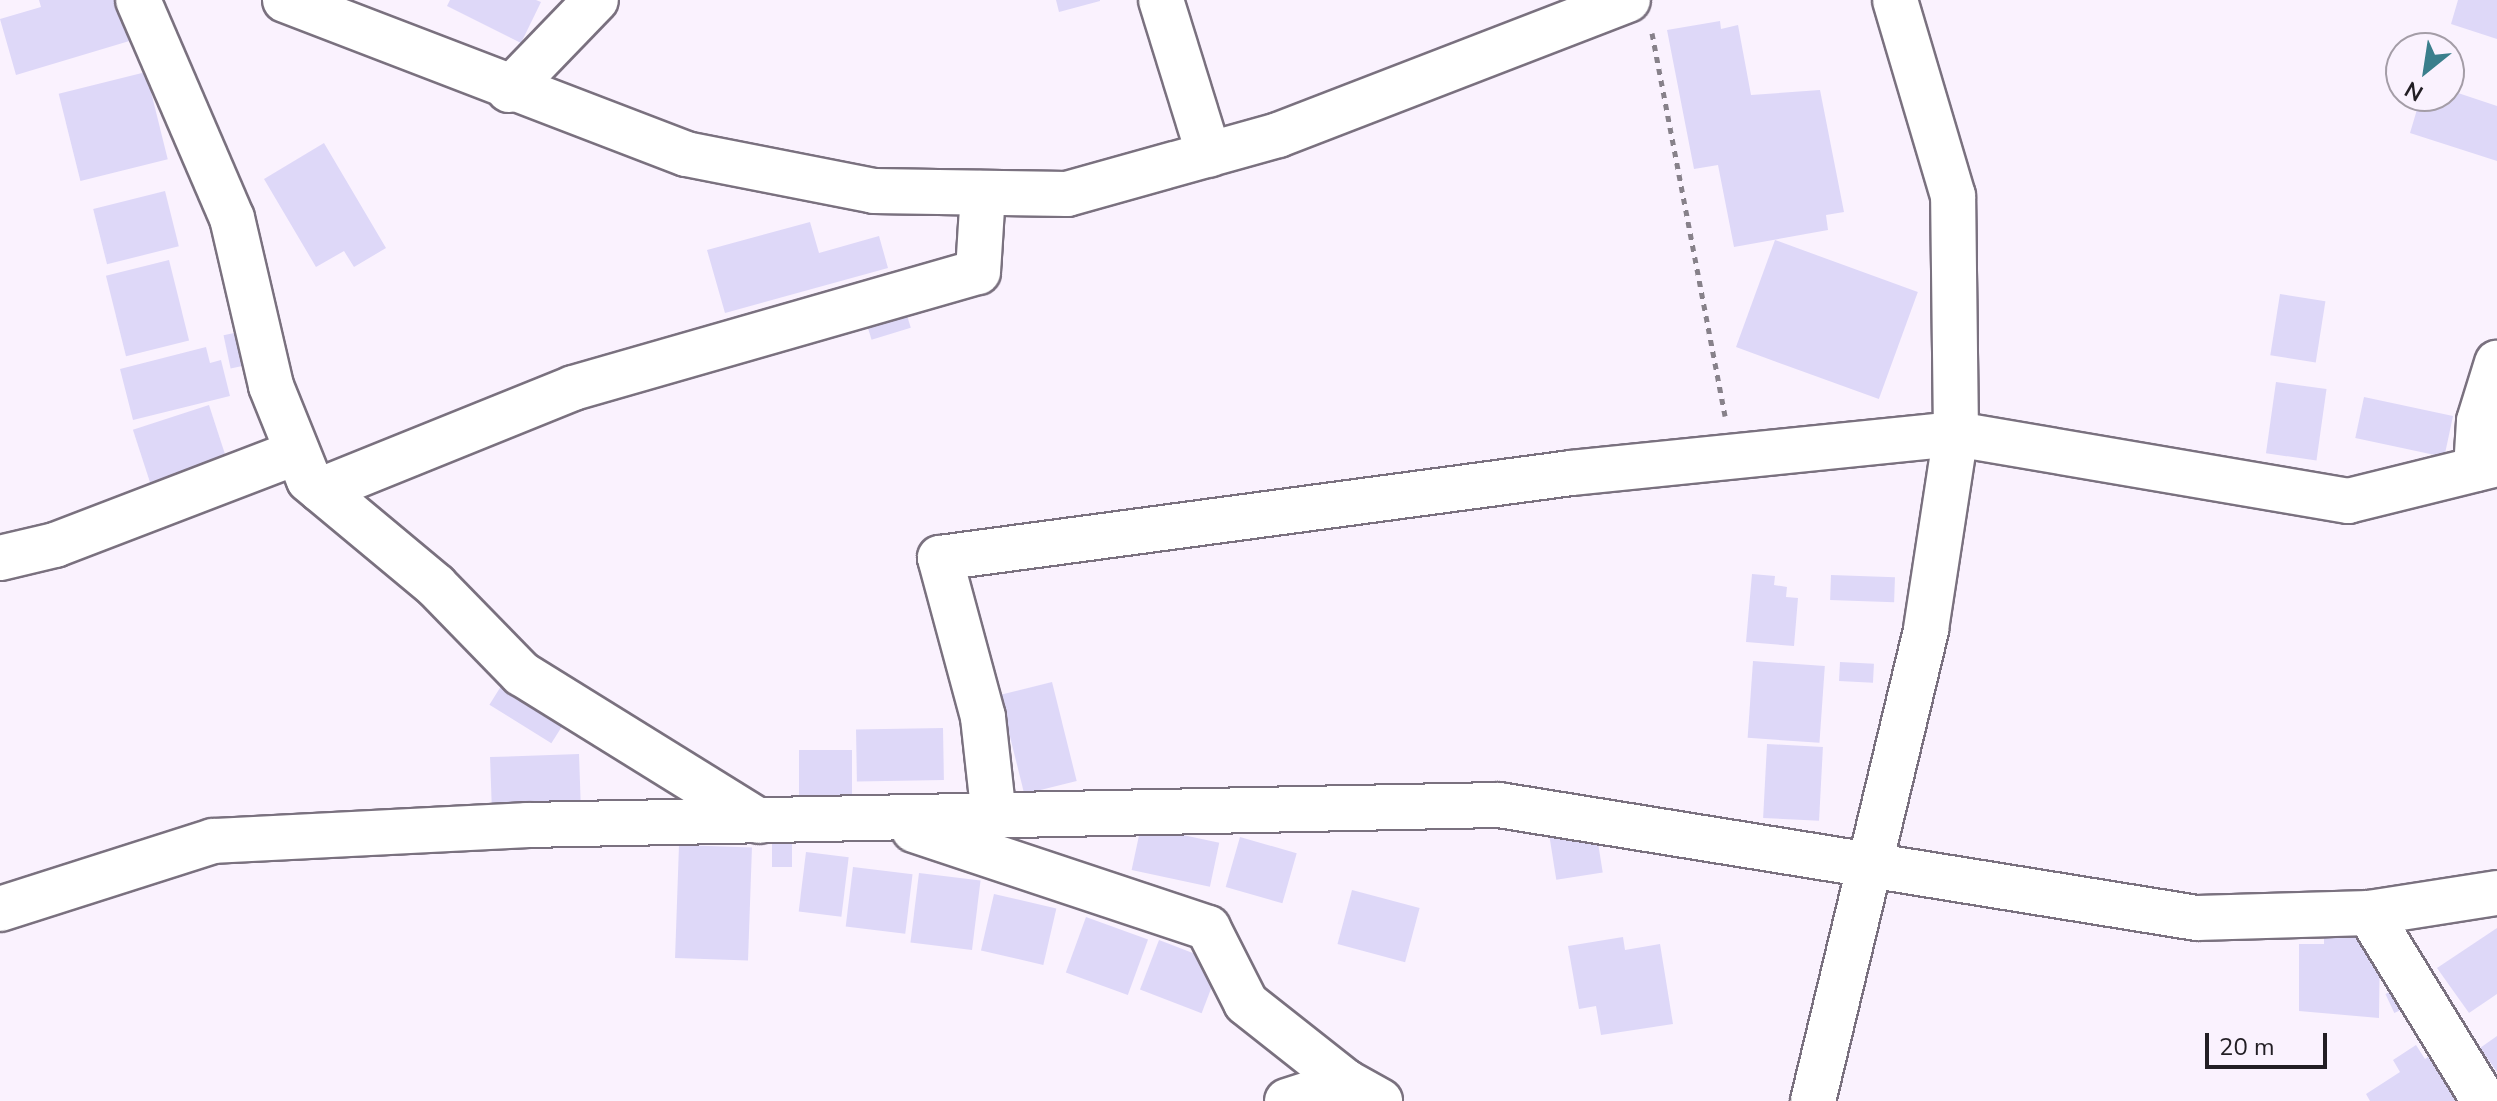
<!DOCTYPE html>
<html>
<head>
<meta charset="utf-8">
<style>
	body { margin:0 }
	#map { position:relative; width:2497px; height:1101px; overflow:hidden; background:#faf2fe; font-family:"Nunito Sans",sans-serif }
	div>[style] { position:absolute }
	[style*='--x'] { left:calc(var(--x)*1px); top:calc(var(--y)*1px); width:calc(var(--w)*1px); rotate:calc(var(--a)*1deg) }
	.building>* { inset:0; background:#ded8f8; transform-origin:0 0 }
	.path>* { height:5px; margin-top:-2.5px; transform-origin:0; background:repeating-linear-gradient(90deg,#87818a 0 6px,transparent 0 12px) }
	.roads { filter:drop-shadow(2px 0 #7a717f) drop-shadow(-2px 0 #7a717f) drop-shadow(0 2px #7a717f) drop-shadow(0 -2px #7a717f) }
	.minor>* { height:44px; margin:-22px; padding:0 22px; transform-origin:22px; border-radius:22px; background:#fff }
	span { translate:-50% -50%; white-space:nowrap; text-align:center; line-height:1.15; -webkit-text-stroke:6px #faf2fe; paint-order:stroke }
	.north { position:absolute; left:2385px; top:32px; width:80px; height:80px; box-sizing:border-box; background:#faf2fe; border:2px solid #a49da7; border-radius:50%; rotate:210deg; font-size:22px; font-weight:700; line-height:32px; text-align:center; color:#221e24 }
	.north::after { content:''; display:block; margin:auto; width:28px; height:36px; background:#3a7f8c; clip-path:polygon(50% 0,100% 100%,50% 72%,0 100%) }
	.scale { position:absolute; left:2205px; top:1033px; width:122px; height:36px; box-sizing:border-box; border:4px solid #221e24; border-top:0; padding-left:10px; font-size:24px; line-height:28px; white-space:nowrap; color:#221e24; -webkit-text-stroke:6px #faf2fe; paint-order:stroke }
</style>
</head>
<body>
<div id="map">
	<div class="building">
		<i style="clip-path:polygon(39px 0,124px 0,136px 39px,16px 75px,0 19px,41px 7px)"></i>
		<i style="clip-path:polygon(450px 0,536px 0,541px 2px,521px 43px,447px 6px)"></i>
		<i style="clip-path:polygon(1056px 0,1100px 0,1100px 1px,1059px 12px)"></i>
		<i style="clip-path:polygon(2458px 0,2497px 0,2497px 39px,2451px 24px)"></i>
		<i style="clip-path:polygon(1720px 21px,1721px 29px,1738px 25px,1751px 95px,1820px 90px,1844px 212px,1826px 215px,1828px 230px,1734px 247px,1718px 165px,1694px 169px,1667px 30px)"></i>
		<i style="left:146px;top:72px;width:90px;height:90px;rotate:76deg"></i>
		<i style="clip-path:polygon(2449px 90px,2497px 106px,2497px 161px,2410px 133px,2421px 96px,2449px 96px)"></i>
		<i style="clip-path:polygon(324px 143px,386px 248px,354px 267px,344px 251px,316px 267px,264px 179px)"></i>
		<i style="left:165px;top:191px;width:57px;height:74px;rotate:76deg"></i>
		<i style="clip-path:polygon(810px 222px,819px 253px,879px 236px,888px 268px,725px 313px,707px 250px)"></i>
		<i style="left:1775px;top:240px;width:152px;height:114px;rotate:20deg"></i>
		<i style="left:169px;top:260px;width:83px;height:65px;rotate:76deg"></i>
		<i style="left:2280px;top:294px;width:46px;height:62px;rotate:9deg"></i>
		<i style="left:902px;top:299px;width:30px;height:41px;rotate:73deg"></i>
		<i style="left:248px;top:330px;width:34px;height:25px;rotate:78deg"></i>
		<i style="clip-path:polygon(206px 347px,210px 363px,221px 360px,230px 396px,133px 420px,120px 369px)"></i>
		<i style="left:2276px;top:382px;width:51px;height:72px;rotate:8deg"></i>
		<i style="left:2364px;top:397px;width:91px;height:42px;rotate:12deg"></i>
		<i style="left:209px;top:405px;width:65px;height:80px;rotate:72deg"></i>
		<i style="clip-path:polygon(1752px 574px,1775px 576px,1774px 585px,1787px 587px,1786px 597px,1798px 598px,1794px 646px,1746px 642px)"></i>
		<i style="left:1831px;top:575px;width:64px;height:25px;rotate:2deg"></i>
		<i style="left:1753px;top:661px;width:72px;height:77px;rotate:4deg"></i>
		<i style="left:1840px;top:662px;width:34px;height:19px;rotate:3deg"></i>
		<i style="left:508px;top:675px;width:73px;height:35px;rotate:32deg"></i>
		<i style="left:1052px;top:682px;width:102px;height:54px;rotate:76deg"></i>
		<i style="left:943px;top:728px;width:52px;height:87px;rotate:89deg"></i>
		<i style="left:1767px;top:744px;width:56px;height:74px;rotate:3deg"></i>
		<i style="left:852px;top:750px;width:45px;height:53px;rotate:90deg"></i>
		<i style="left:579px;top:754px;width:54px;height:89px;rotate:88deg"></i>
		<i style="left:1141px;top:826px;width:80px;height:45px;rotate:12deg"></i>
		<i style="left:1596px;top:830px;width:43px;height:47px;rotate:81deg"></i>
		<i style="left:772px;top:837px;width:20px;height:30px"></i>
		<i style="left:1240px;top:837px;width:59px;height:52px;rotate:16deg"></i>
		<i style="left:679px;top:845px;width:73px;height:113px;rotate:2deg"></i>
		<i style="left:806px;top:852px;width:43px;height:60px;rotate:7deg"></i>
		<i style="left:853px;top:867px;width:60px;height:60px;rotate:7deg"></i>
		<i style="left:919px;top:873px;width:62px;height:70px;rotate:7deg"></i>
		<i style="left:1352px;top:890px;width:70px;height:56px;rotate:15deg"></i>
		<i style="left:994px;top:894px;width:64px;height:58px;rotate:13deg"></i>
		<i style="left:1086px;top:917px;width:66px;height:59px;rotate:20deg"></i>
		<i style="clip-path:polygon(2497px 928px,2497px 994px,2469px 1013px,2437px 968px)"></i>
		<i style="clip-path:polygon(2324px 929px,2358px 930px,2358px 941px,2380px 940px,2379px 1018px,2299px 1011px,2299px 944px,2324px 944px)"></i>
		<i style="clip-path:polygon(1623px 937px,1625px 950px,1660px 944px,1673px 1024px,1601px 1035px,1596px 1006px,1579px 1009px,1568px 946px)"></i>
		<i style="left:1159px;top:940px;width:66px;height:53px;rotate:21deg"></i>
		<i style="left:2409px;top:983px;width:21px;height:26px;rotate:65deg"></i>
		<i style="clip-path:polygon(2497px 1036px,2497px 1072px,2480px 1048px)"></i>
		<i style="clip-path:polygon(2416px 1045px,2425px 1059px,2442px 1047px,2462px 1101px,2370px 1101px,2366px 1094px,2400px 1072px,2393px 1060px)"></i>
	</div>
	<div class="path">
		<i style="--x:1652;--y:33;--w:390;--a:79.2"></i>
	</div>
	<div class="roads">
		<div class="minor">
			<i style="--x:138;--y:0;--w:237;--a:66.7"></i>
			<i style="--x:232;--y:218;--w:172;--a:76.9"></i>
			<i style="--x:271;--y:386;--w:101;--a:68"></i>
			<i style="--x:309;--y:480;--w:165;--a:39.8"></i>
			<i style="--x:436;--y:586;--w:123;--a:45.7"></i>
			<i style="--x:522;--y:674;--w:279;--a:31.8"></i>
			<i style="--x:285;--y:0;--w:430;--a:21"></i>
			<i style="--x:686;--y:154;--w:192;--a:11.1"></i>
			<i style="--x:874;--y:191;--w:193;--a:0.9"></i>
			<i style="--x:1067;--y:194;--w:219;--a:-15.6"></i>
			<i style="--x:1278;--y:135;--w:375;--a:-21.1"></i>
			<i style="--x:1161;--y:0;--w:162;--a:72.8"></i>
			<i style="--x:509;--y:90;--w:125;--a:-46"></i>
			<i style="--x:2476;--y:469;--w:48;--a:-86.4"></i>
			<i style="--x:2479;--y:421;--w:61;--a:-72.8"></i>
			<i style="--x:321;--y:490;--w:272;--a:-22"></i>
			<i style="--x:573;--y:388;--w:421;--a:-16"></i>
			<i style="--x:978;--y:272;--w:79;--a:-86.4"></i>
			<i style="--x:0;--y:558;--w:57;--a:-13.3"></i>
			<i style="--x:55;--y:545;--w:259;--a:-21"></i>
			<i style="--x:994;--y:817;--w:101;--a:-96.3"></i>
			<i style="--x:983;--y:717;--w:165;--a:-105.1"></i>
			<i style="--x:940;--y:558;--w:637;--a:-7.67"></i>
			<i style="--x:1571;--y:473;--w:387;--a:-5.8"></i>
			<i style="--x:1956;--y:434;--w:398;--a:9.7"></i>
			<i style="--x:2348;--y:501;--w:154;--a:-13.9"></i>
			<i style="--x:914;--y:830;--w:310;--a:18.4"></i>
			<i style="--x:1208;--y:928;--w:84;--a:63.1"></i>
			<i style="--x:1246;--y:1003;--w:127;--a:38.3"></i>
			<i style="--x:0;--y:909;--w:224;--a:-17.7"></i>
			<i style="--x:213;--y:841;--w:314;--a:-2.9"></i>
			<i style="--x:527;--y:825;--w:972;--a:-1.18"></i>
			<i style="--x:1499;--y:805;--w:707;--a:9.2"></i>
			<i style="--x:2197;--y:918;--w:172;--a:-1.7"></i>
			<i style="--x:2369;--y:913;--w:130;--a:-8.9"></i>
			<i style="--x:2369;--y:913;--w:220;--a:58.5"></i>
			<i style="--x:1287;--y:1101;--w:62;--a:-17.9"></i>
			<i style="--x:1346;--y:1082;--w:39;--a:29"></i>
			<i style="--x:1813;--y:1101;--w:485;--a:-76.5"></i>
			<i style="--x:1926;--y:629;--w:197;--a:-81.3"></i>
			<i style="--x:1956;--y:434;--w:238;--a:-90.7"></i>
			<i style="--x:1953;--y:196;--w:204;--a:-106.5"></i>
		</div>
	</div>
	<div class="north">N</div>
	<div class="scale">20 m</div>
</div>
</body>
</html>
